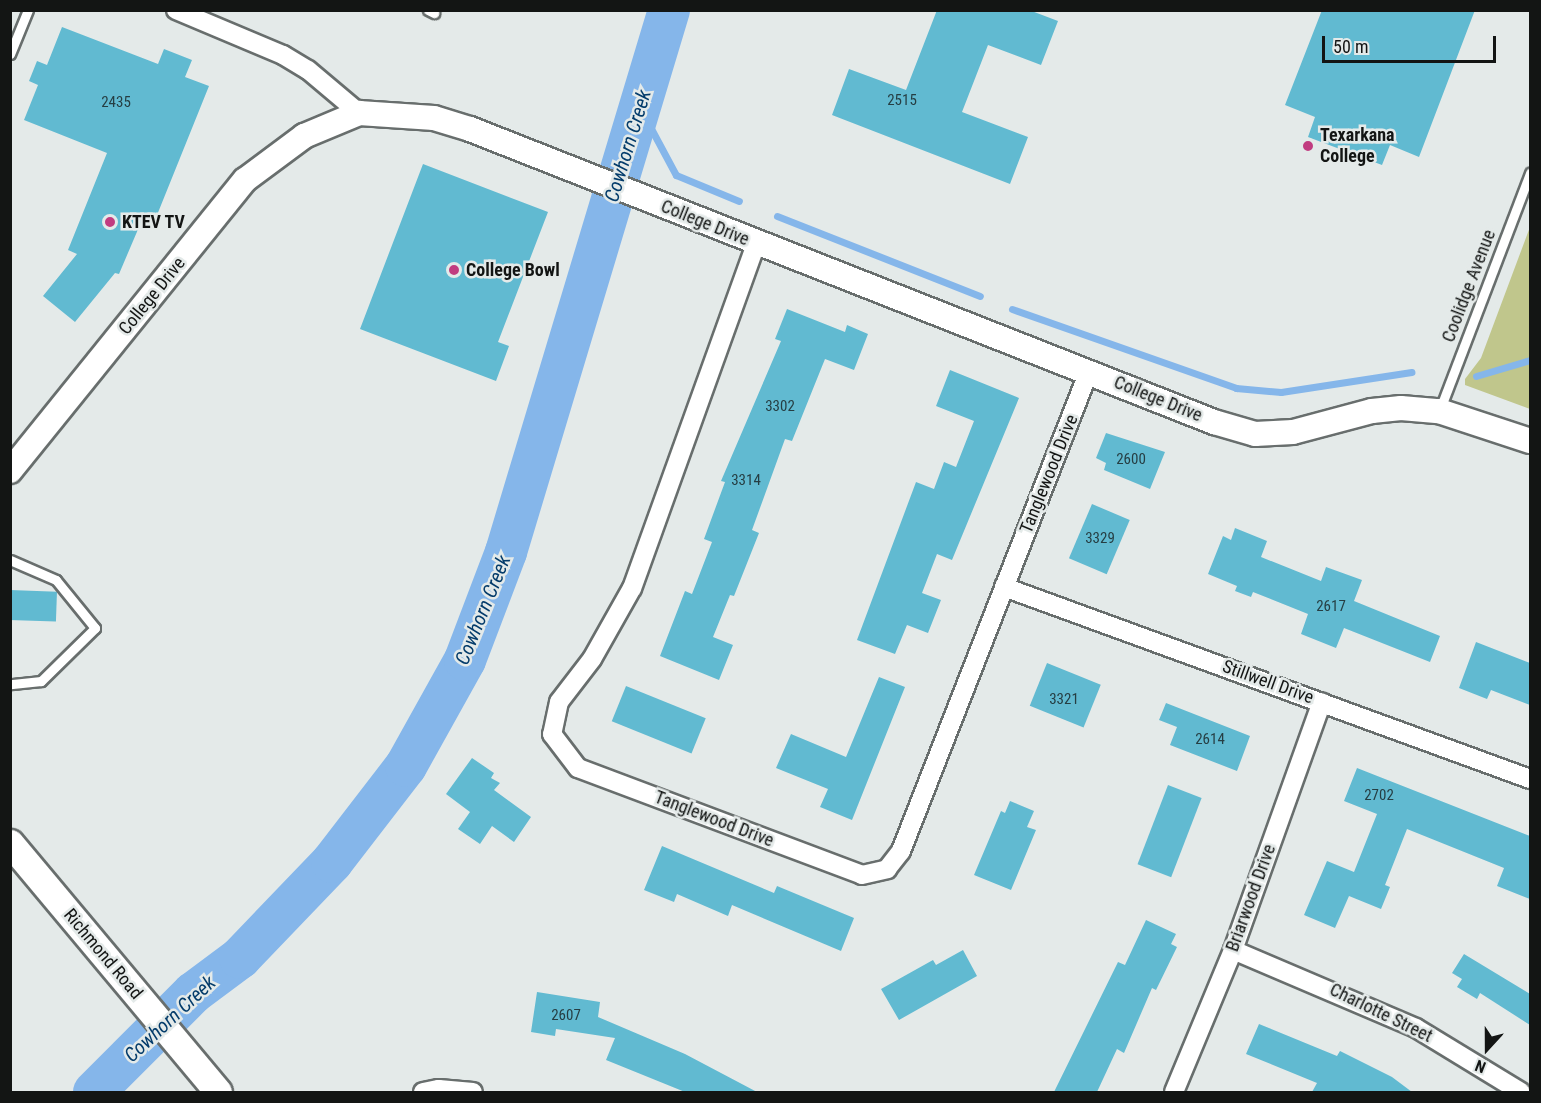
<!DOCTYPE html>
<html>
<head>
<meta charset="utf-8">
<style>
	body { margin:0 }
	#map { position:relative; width:1541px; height:1103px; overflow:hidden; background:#e4eae9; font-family:"Roboto Condensed",sans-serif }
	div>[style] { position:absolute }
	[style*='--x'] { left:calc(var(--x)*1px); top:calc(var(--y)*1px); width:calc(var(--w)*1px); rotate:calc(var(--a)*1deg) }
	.green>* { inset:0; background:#c0c68c }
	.stream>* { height:7px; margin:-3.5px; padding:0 3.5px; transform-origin:3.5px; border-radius:3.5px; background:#85b6ea }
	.river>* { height:42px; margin:-21px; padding:0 21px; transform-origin:21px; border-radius:21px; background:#85b6ea }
	.building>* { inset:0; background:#61bad1; transform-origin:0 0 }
	.roads { filter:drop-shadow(2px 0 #686e6d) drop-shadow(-2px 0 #686e6d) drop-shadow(0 2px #686e6d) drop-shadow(0 -2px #686e6d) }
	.service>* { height:9px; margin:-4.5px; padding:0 4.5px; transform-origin:4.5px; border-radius:4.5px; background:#fff }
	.minor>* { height:18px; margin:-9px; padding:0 9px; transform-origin:9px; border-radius:9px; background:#fff }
	.tertiary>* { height:24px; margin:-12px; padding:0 12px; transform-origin:12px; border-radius:12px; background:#fff }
	.secondary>* { height:27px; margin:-13.5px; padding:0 13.5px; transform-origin:13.5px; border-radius:13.5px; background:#fff }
	.dots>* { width:16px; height:16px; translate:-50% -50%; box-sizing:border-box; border:3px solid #e4eae9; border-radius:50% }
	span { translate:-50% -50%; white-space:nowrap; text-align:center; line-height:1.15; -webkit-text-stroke:5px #e4eae9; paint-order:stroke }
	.number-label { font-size:15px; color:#263e43 }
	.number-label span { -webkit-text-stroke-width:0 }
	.poi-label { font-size:18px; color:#131514; font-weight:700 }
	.left { translate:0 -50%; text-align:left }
	.street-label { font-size:18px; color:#131514 }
	.water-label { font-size:20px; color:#043c6b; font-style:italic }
	.frame { position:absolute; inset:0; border:12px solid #131514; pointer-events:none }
	.north { position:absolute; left:1457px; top:1019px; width:60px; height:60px; -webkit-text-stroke:4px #e4eae9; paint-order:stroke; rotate:201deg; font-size:16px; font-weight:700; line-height:24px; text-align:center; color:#131514 }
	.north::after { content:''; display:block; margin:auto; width:21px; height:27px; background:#131514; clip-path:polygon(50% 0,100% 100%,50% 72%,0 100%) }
	.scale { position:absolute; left:1322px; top:36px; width:174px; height:27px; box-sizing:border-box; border:3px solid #131514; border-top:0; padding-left:8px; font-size:18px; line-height:21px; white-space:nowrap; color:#131514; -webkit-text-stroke:4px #e4eae9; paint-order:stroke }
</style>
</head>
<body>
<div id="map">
	<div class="green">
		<i style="clip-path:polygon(1530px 227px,1530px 409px,1465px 385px,1465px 379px,1481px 358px)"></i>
	</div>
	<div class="stream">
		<i style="--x:640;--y:108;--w:76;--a:61.8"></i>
		<i style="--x:676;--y:175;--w:68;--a:22.4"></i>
		<i style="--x:777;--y:216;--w:218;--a:21.5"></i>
		<i style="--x:1012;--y:309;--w:238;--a:19.4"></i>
		<i style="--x:1236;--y:388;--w:45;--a:5.1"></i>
		<i style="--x:1281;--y:392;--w:132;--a:-8.7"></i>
		<i style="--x:1476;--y:376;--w:56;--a:-16.5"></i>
	</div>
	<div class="river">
		<i style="--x:94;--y:1092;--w:140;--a:-45"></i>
		<i style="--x:193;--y:993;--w:59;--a:-36.7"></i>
		<i style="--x:240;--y:958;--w:133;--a:-46.2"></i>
		<i style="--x:332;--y:862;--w:121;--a:-52.4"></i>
		<i style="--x:406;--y:766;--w:121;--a:-60.9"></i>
		<i style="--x:465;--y:660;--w:116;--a:-69.2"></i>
		<i style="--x:506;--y:552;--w:566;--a:-73.26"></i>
	</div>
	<div class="building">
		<i style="clip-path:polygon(937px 10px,1029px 10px,1058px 21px,1041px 65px,988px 45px,962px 112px,1028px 137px,1010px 184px,832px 115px,849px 69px,906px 90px)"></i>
		<i style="clip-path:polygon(1322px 10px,1475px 10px,1419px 157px,1390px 145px,1382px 165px,1308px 137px,1315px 117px,1285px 105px)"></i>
		<i style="clip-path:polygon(62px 27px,158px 64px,164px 49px,192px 60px,185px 77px,209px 86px,153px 225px,142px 220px,119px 274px,115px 273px,75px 322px,43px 296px,77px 254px,68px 250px,107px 153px,24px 120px,38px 85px,29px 81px,37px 61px,47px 65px)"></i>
		<i style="clip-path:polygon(423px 164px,548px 212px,498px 342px,509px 346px,496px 381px,360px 329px)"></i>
		<i style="clip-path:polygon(787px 309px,845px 332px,847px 325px,868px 334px,854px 370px,825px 359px,792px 441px,785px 439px,752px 530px,759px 533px,734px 596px,730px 595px,713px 637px,733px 645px,719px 680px,660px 656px,685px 591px,692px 594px,712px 542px,704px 539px,725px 482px,721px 481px,781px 341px,775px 339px)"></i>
		<i style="clip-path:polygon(950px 370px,1019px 398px,952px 560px,937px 554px,922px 593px,941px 600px,928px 633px,907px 625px,895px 654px,857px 640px,916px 482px,934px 489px,944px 462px,956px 467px,974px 421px,936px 406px)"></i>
		<i style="clip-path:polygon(1106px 433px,1165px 452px,1150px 489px,1104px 470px,1106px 463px,1096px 458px)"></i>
		<i style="left:1092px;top:504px;width:41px;height:59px;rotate:23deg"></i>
		<i style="clip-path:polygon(1235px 528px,1267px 541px,1261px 557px,1321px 581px,1326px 567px,1362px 580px,1354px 601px,1440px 636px,1430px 662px,1344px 628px,1336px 648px,1301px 634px,1308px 614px,1253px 592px,1251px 597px,1235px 591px,1237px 586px,1208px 574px,1223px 536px,1231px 540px)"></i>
		<i style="left:10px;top:590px;width:47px;height:30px;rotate:2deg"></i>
		<i style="clip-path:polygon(1476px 642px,1530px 663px,1530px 705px,1491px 690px,1487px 699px,1459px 688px)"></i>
		<i style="left:1047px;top:663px;width:58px;height:46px;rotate:22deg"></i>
		<i style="clip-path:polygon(879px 677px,905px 687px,852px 820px,820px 807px,828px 789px,776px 768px,791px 734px,846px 757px)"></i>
		<i style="left:626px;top:686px;width:86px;height:38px;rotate:22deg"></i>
		<i style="clip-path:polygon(1166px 703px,1250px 736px,1237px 771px,1170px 745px,1177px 727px,1159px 720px)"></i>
		<i style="clip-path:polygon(472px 758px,494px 773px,491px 778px,500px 783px,494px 790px,531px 817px,514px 842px,492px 826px,480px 844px,458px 829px,470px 812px,446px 794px)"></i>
		<i style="clip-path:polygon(1357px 768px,1530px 836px,1530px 899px,1497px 886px,1504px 868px,1407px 829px,1385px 885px,1390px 887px,1381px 909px,1349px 896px,1335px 928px,1304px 915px,1327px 861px,1354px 872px,1377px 814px,1344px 801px)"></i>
		<i style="left:1168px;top:785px;width:36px;height:85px;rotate:21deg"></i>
		<i style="clip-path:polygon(1010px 801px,1034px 811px,1027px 827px,1036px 830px,1011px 890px,974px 875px,1001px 811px,1005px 813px)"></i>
		<i style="clip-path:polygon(662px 846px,774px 893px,777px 886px,854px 918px,841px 951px,732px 905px,728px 916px,677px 894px,674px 902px,644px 890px)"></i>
		<i style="clip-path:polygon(1146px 920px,1176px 934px,1171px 944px,1177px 947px,1156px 990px,1152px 988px,1124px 1053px,1117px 1049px,1097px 1092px,1054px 1092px,1118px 962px,1125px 965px)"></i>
		<i style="clip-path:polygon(963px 950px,977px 976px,899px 1020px,881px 989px,933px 960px,936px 965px)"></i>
		<i style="clip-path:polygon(1464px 954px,1530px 994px,1530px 1025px,1480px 993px,1477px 999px,1457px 987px,1462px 979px,1452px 973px)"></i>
		<i style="clip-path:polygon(537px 992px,600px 1002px,598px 1017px,685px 1054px,757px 1092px,685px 1092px,606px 1060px,615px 1038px,556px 1029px,555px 1036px,531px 1032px)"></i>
		<i style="clip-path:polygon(1259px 1024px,1337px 1056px,1340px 1051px,1392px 1077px,1412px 1092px,1312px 1092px,1317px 1083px,1246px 1054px)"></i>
	</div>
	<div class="roads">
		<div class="service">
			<i style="--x:428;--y:10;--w:7;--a:27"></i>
			<i style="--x:10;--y:54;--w:48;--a:-67.8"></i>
			<i style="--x:1440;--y:409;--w:253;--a:-69.1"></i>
			<i style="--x:10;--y:560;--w:50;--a:23.5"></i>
			<i style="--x:56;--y:580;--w:62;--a:50.9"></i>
			<i style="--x:95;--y:628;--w:76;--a:135.5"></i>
			<i style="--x:41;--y:681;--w:31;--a:174"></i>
		</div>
		<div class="minor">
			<i style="--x:176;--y:10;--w:116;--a:22.8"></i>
			<i style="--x:283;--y:55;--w:29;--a:31"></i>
			<i style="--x:308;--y:70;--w:67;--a:40.1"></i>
			<i style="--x:756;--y:244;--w:366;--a:109.8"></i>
			<i style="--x:632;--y:588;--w:81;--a:119.4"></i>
			<i style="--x:592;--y:659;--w:54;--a:127.5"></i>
			<i style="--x:559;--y:702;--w:33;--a:102"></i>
			<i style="--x:552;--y:734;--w:43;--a:52.6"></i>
			<i style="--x:578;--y:768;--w:303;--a:20.6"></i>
			<i style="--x:862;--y:875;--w:26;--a:-13"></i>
			<i style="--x:887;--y:869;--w:23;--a:-52"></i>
			<i style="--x:901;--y:851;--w:516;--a:-68.61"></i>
			<i style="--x:1004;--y:587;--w:560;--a:20.05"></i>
			<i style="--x:1233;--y:950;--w:199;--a:23.1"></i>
			<i style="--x:1416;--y:1028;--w:123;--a:31.4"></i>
			<i style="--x:423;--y:1092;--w:16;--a:-11"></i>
			<i style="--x:439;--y:1089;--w:34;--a:5"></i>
			<i style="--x:1174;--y:1092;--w:154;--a:-67.4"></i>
			<i style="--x:1233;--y:950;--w:263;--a:-70.3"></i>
		</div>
		<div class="tertiary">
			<i style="--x:10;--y:471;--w:374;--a:-51.1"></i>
			<i style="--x:245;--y:180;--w:74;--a:-36.7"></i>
			<i style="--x:304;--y:136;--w:60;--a:-22.7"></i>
			<i style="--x:359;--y:113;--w:75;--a:3.8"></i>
			<i style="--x:434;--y:118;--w:38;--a:17"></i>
			<i style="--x:470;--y:129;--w:800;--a:21.5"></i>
			<i style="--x:1214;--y:422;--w:43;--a:16.3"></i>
			<i style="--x:1255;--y:434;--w:38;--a:-3"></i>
			<i style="--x:1293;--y:432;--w:82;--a:-14.9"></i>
			<i style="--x:1372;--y:411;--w:29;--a:-6"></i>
			<i style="--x:1401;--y:408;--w:38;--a:5"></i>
			<i style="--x:1439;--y:411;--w:96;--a:18.2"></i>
		</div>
		<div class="secondary">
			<i style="--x:10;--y:843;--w:324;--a:50.1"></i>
		</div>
	</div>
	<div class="dots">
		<i style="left:1308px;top:146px;background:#c13c80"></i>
		<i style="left:110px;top:222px;background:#c13c80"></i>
		<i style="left:454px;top:270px;background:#c13c80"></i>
	</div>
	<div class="number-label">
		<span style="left:902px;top:101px">2515</span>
		<span style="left:116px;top:103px">2435</span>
		<span style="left:780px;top:407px">3302</span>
		<span style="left:1131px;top:460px">2600</span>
		<span style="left:746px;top:481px">3314</span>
		<span style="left:1100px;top:539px">3329</span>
		<span style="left:1331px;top:607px">2617</span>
		<span style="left:1064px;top:700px">3321</span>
		<span style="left:1210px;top:740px">2614</span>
		<span style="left:1379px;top:796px">2702</span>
		<span style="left:566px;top:1016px">2607</span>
	</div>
	<div class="poi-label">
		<span class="left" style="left:1320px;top:146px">Texarkana<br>College</span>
		<span class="left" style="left:122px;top:222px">KTEV TV</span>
		<span class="left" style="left:466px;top:270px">College Bowl</span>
	</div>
	<div class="street-label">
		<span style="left:705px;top:223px;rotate:22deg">College Drive</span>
		<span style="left:1469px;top:286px;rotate:-69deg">Coolidge Avenue</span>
		<span style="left:152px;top:296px;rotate:-51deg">College Drive</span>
		<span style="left:1158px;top:399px;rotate:22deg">College Drive</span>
		<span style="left:1049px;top:474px;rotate:-68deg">Tanglewood Drive</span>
		<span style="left:1268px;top:682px;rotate:20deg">Stillwell Drive</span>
		<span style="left:714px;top:819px;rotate:21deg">Tanglewood Drive</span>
		<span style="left:1251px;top:898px;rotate:-70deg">Briarwood Drive</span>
		<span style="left:103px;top:954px;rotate:50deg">Richmond Road</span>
		<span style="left:1381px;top:1013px;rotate:26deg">Charlotte Street</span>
	</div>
	<div class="water-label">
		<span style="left:628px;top:146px;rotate:-73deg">Cowhorn Creek</span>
		<span style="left:483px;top:610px;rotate:-68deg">Cowhorn Creek</span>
		<span style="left:170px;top:1019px;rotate:-43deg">Cowhorn Creek</span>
	</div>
	<div class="frame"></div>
	<div class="north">N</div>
	<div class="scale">50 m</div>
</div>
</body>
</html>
